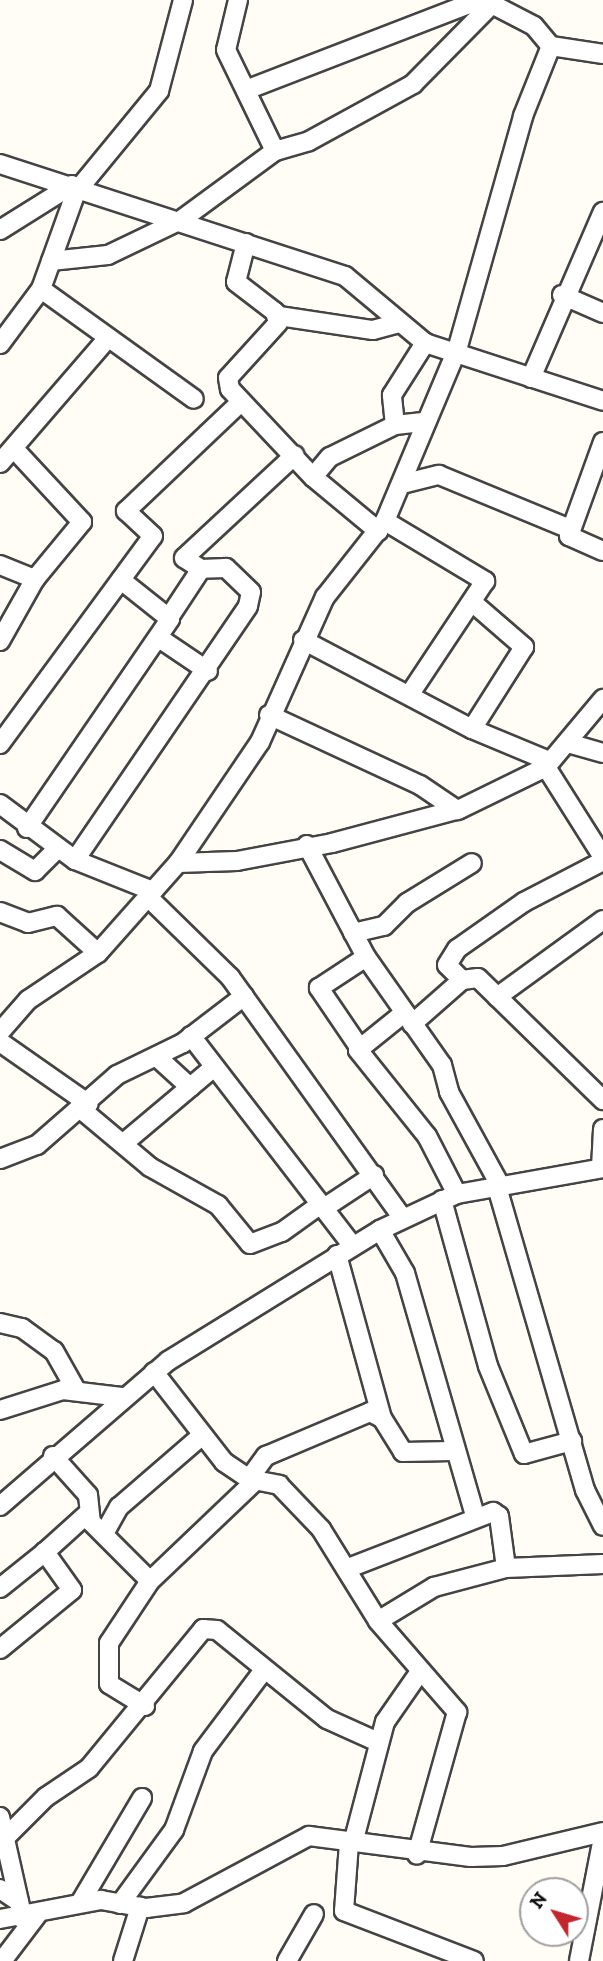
<!DOCTYPE html>
<html>
<head>
<meta charset="utf-8">
<style>
	body { margin:0 }
	#map { position:relative; width:603px; height:1961px; overflow:hidden; background:#fffdf5; font-family:"Zilla Slab",serif }
	div>[style] { position:absolute }
	[style*='--x'] { left:calc(var(--x)*1px); top:calc(var(--y)*1px); width:calc(var(--w)*1px); rotate:calc(var(--a)*1deg) }
	.roads { filter:drop-shadow(2px 0 #444) drop-shadow(-2px 0 #444) drop-shadow(0 2px #444) drop-shadow(0 -2px #444) }
	.street>* { height:18px; margin:-9px; padding:0 9px; transform-origin:9px; border-radius:9px; background:#fff }
	span { translate:-50% -50%; white-space:nowrap; text-align:center; line-height:1.15; -webkit-text-stroke:7px #fff; paint-order:stroke }
	.north { position:absolute; left:519px; top:1877px; width:70px; height:70px; box-sizing:border-box; background:#fff; border:2px solid #a0a0a0; border-radius:50%; rotate:307deg; font-size:19px; font-weight:700; line-height:28px; text-align:center; color:#111 }
	.north::after { content:''; display:block; margin:auto; width:24px; height:32px; background:#c4262e; clip-path:polygon(50% 0,100% 100%,50% 72%,0 100%) }
</style>
</head>
<body>
<div id="map">
	<div class="roads">
		<div class="street">
			<i style="--x:238;--y:0;--w:51;--a:103.5"></i>
			<i style="--x:226;--y:50;--w:112;--a:64.1"></i>
			<i style="--x:484;--y:0;--w:56;--a:27.5"></i>
			<i style="--x:534;--y:26;--w:26;--a:50"></i>
			<i style="--x:551;--y:46;--w:53;--a:8.7"></i>
			<i style="--x:246;--y:90;--w:250;--a:-21.1"></i>
			<i style="--x:0;--y:164;--w:363;--a:18"></i>
			<i style="--x:345;--y:276;--w:104;--a:39.9"></i>
			<i style="--x:425;--y:343;--w:187;--a:18"></i>
			<i style="--x:0;--y:230;--w:85;--a:-32"></i>
			<i style="--x:246;--y:243;--w:40;--a:104.4"></i>
			<i style="--x:236;--y:282;--w:49;--a:37.6"></i>
			<i style="--x:275;--y:312;--w:11;--a:75"></i>
			<i style="--x:278;--y:323;--w:74;--a:132.3"></i>
			<i style="--x:228;--y:378;--w:11;--a:80"></i>
			<i style="--x:230;--y:389;--w:121;--a:46.7"></i>
			<i style="--x:313;--y:477;--w:85;--a:39.7"></i>
			<i style="--x:51;--y:261;--w:57;--a:-6"></i>
			<i style="--x:108;--y:255;--w:81;--a:-25.6"></i>
			<i style="--x:181;--y:220;--w:117;--a:-36.3"></i>
			<i style="--x:275;--y:151;--w:35;--a:-16"></i>
			<i style="--x:309;--y:141;--w:119;--a:-28.7"></i>
			<i style="--x:413;--y:84;--w:112;--a:-45.4"></i>
			<i style="--x:41;--y:289;--w:188;--a:35.7"></i>
			<i style="--x:562;--y:295;--w:45;--a:23.7"></i>
			<i style="--x:279;--y:316;--w:95;--a:8.5"></i>
			<i style="--x:373;--y:330;--w:27;--a:-15"></i>
			<i style="--x:0;--y:344;--w:69;--a:-53.3"></i>
			<i style="--x:41;--y:289;--w:103;--a:-70.2"></i>
			<i style="--x:76;--y:192;--w:131;--a:-50.6"></i>
			<i style="--x:159;--y:91;--w:94;--a:-75.2"></i>
			<i style="--x:531;--y:378;--w:181;--a:-66.6"></i>
			<i style="--x:395;--y:425;--w:30;--a:-96"></i>
			<i style="--x:392;--y:395;--w:62;--a:-57.6"></i>
			<i style="--x:603;--y:442;--w:100;--a:109.9"></i>
			<i style="--x:569;--y:536;--w:37;--a:24"></i>
			<i style="--x:0;--y:463;--w:165;--a:-49.2"></i>
			<i style="--x:313;--y:477;--w:26;--a:-50"></i>
			<i style="--x:330;--y:457;--w:72;--a:-26.2"></i>
			<i style="--x:395;--y:425;--w:28;--a:-6"></i>
			<i style="--x:402;--y:484;--w:38;--a:-14"></i>
			<i style="--x:439;--y:475;--w:142;--a:22.4"></i>
			<i style="--x:385;--y:521;--w:117;--a:31"></i>
			<i style="--x:485;--y:581;--w:136;--a:123.6"></i>
			<i style="--x:0;--y:565;--w:38;--a:22"></i>
			<i style="--x:472;--y:602;--w:69;--a:40.9"></i>
			<i style="--x:524;--y:647;--w:97;--a:122.4"></i>
			<i style="--x:170;--y:616;--w:56;--a:-56.6"></i>
			<i style="--x:159;--y:638;--w:59;--a:34"></i>
			<i style="--x:303;--y:640;--w:191;--a:27.8"></i>
			<i style="--x:472;--y:729;--w:83;--a:22.6"></i>
			<i style="--x:0;--y:641;--w:71;--a:-60.6"></i>
			<i style="--x:35;--y:579;--w:74;--a:-50.5"></i>
			<i style="--x:82;--y:522;--w:97;--a:-132.9"></i>
			<i style="--x:269;--y:715;--w:166;--a:24.9"></i>
			<i style="--x:420;--y:785;--w:45;--a:34"></i>
			<i style="--x:568;--y:743;--w:36;--a:16"></i>
			<i style="--x:0;--y:744;--w:258;--a:-53.7"></i>
			<i style="--x:153;--y:536;--w:37;--a:-137"></i>
			<i style="--x:126;--y:511;--w:158;--a:-43.5"></i>
			<i style="--x:546;--y:767;--w:107;--a:57.7"></i>
			<i style="--x:0;--y:804;--w:94;--a:36.7"></i>
			<i style="--x:75;--y:860;--w:84;--a:21.7"></i>
			<i style="--x:27;--y:828;--w:253;--a:-55.6"></i>
			<i style="--x:170;--y:619;--w:63;--a:-141.5"></i>
			<i style="--x:307;--y:845;--w:127;--a:62.2"></i>
			<i style="--x:366;--y:957;--w:132;--a:54.9"></i>
			<i style="--x:442;--y:1065;--w:28;--a:75"></i>
			<i style="--x:449;--y:1092;--w:108;--a:61.3"></i>
			<i style="--x:0;--y:850;--w:41;--a:31"></i>
			<i style="--x:35;--y:871;--w:31;--a:-45"></i>
			<i style="--x:75;--y:860;--w:307;--a:-55.7"></i>
			<i style="--x:248;--y:606;--w:14;--a:-78"></i>
			<i style="--x:251;--y:592;--w:35;--a:-136"></i>
			<i style="--x:226;--y:568;--w:25;--a:178"></i>
			<i style="--x:201;--y:569;--w:20;--a:-147"></i>
			<i style="--x:184;--y:558;--w:151;--a:-42.9"></i>
			<i style="--x:178;--y:863;--w:59;--a:-1.9"></i>
			<i style="--x:237;--y:861;--w:97;--a:-10.7"></i>
			<i style="--x:332;--y:843;--w:132;--a:-14.9"></i>
			<i style="--x:460;--y:809;--w:96;--a:-26"></i>
			<i style="--x:546;--y:767;--w:89;--a:-50"></i>
			<i style="--x:148;--y:897;--w:115;--a:44.3"></i>
			<i style="--x:230;--y:977;--w:295;--a:54.4"></i>
			<i style="--x:0;--y:912;--w:30;--a:21"></i>
			<i style="--x:28;--y:923;--w:30;--a:-14"></i>
			<i style="--x:57;--y:916;--w:55;--a:42.1"></i>
			<i style="--x:353;--y:933;--w:32;--a:-13"></i>
			<i style="--x:384;--y:926;--w:33;--a:-45"></i>
			<i style="--x:407;--y:903;--w:76;--a:-31.6"></i>
			<i style="--x:462;--y:980;--w:21;--a:-135"></i>
			<i style="--x:447;--y:965;--w:19;--a:-58"></i>
			<i style="--x:457;--y:949;--w:82;--a:-35"></i>
			<i style="--x:524;--y:902;--w:89;--a:-27.4"></i>
			<i style="--x:497;--y:997;--w:131;--a:-36"></i>
			<i style="--x:404;--y:1013;--w:59;--a:141.2"></i>
			<i style="--x:358;--y:1050;--w:110;--a:51.3"></i>
			<i style="--x:427;--y:1136;--w:65;--a:62.7"></i>
			<i style="--x:412;--y:1024;--w:67;--a:-41.3"></i>
			<i style="--x:462;--y:980;--w:16;--a:-7"></i>
			<i style="--x:478;--y:978;--w:175;--a:44.3"></i>
			<i style="--x:0;--y:1032;--w:43;--a:-48.8"></i>
			<i style="--x:28;--y:1000;--w:84;--a:-33.9"></i>
			<i style="--x:98;--y:953;--w:120;--a:-48.4"></i>
			<i style="--x:178;--y:863;--w:146;--a:-55.9"></i>
			<i style="--x:260;--y:742;--w:159;--a:-65.9"></i>
			<i style="--x:325;--y:597;--w:97;--a:-51.7"></i>
			<i style="--x:385;--y:521;--w:186;--a:-67.2"></i>
			<i style="--x:457;--y:350;--w:243;--a:-74.2"></i>
			<i style="--x:523;--y:116;--w:75;--a:-68.2"></i>
			<i style="--x:191;--y:1036;--w:265;--a:52.4"></i>
			<i style="--x:0;--y:1042;--w:108;--a:34.9"></i>
			<i style="--x:357;--y:1044;--w:68;--a:-124.2"></i>
			<i style="--x:319;--y:988;--w:56;--a:-33.4"></i>
			<i style="--x:157;--y:1057;--w:45;--a:42.3"></i>
			<i style="--x:82;--y:1110;--w:89;--a:40"></i>
			<i style="--x:150;--y:1167;--w:78;--a:29.2"></i>
			<i style="--x:218;--y:1205;--w:50;--a:50.6"></i>
			<i style="--x:250;--y:1244;--w:34;--a:-21"></i>
			<i style="--x:282;--y:1232;--w:48;--a:-35.7"></i>
			<i style="--x:125;--y:1142;--w:116;--a:-40.1"></i>
			<i style="--x:0;--y:1159;--w:40;--a:-21"></i>
			<i style="--x:37;--y:1145;--w:106;--a:-41.2"></i>
			<i style="--x:117;--y:1075;--w:73;--a:-25.9"></i>
			<i style="--x:183;--y:1043;--w:77;--a:-37.6"></i>
			<i style="--x:601;--y:1168;--w:39;--a:-87"></i>
			<i style="--x:497;--y:1187;--w:316;--a:73.8"></i>
			<i style="--x:585;--y:1490;--w:40;--a:63.4"></i>
			<i style="--x:442;--y:1200;--w:172;--a:74.5"></i>
			<i style="--x:488;--y:1366;--w:95;--a:67.8"></i>
			<i style="--x:524;--y:1454;--w:50;--a:-15.2"></i>
			<i style="--x:324;--y:1208;--w:60;--a:-33.4"></i>
			<i style="--x:380;--y:1230;--w:50;--a:59.8"></i>
			<i style="--x:405;--y:1273;--w:253;--a:73.9"></i>
			<i style="--x:337;--y:1255;--w:169;--a:74.6"></i>
			<i style="--x:0;--y:1323;--w:23;--a:13"></i>
			<i style="--x:22;--y:1328;--w:39;--a:36"></i>
			<i style="--x:54;--y:1351;--w:45;--a:60.6"></i>
			<i style="--x:154;--y:1372;--w:114;--a:52.1"></i>
			<i style="--x:224;--y:1462;--w:30;--a:34"></i>
			<i style="--x:249;--y:1479;--w:31;--a:11"></i>
			<i style="--x:279;--y:1485;--w:61;--a:46.3"></i>
			<i style="--x:321;--y:1529;--w:108;--a:58.2"></i>
			<i style="--x:378;--y:1621;--w:121;--a:49"></i>
			<i style="--x:457;--y:1712;--w:148;--a:105.7"></i>
			<i style="--x:0;--y:1410;--w:66;--a:-17.6"></i>
			<i style="--x:63;--y:1390;--w:59;--a:6.8"></i>
			<i style="--x:53;--y:1456;--w:52;--a:48.1"></i>
			<i style="--x:88;--y:1495;--w:27;--a:84"></i>
			<i style="--x:91;--y:1522;--w:83;--a:45"></i>
			<i style="--x:249;--y:1479;--w:29;--a:-54"></i>
			<i style="--x:266;--y:1456;--w:113;--a:-22.9"></i>
			<i style="--x:370;--y:1412;--w:13;--a:27"></i>
			<i style="--x:382;--y:1418;--w:40;--a:58"></i>
			<i style="--x:403;--y:1452;--w:49;--a:-1.2"></i>
			<i style="--x:0;--y:1506;--w:222;--a:-40.8"></i>
			<i style="--x:168;--y:1361;--w:249;--a:-31.7"></i>
			<i style="--x:380;--y:1230;--w:85;--a:-25.1"></i>
			<i style="--x:457;--y:1194;--w:148;--a:-10.1"></i>
			<i style="--x:105;--y:1532;--w:29;--a:-61"></i>
			<i style="--x:119;--y:1507;--w:107;--a:-40.8"></i>
			<i style="--x:346;--y:1569;--w:158;--a:-21.2"></i>
			<i style="--x:493;--y:1512;--w:7;--a:34"></i>
			<i style="--x:499;--y:1516;--w:52;--a:82.3"></i>
			<i style="--x:0;--y:1588;--w:58;--a:-38.7"></i>
			<i style="--x:378;--y:1621;--w:66;--a:-31.3"></i>
			<i style="--x:434;--y:1587;--w:74;--a:-14.8"></i>
			<i style="--x:506;--y:1568;--w:97;--a:-2.4"></i>
			<i style="--x:0;--y:1649;--w:93;--a:-39.3"></i>
			<i style="--x:72;--y:1590;--w:47;--a:-125.4"></i>
			<i style="--x:45;--y:1552;--w:55;--a:-42.1"></i>
			<i style="--x:145;--y:1706;--w:42;--a:-148.6"></i>
			<i style="--x:109;--y:1684;--w:41;--a:-90"></i>
			<i style="--x:109;--y:1643;--w:74;--a:-56.5"></i>
			<i style="--x:150;--y:1581;--w:146;--a:-43.6"></i>
			<i style="--x:0;--y:1817;--w:105;--a:77.3"></i>
			<i style="--x:5;--y:1838;--w:58;--a:-45"></i>
			<i style="--x:46;--y:1797;--w:52;--a:-34"></i>
			<i style="--x:89;--y:1768;--w:180;--a:-50.6"></i>
			<i style="--x:203;--y:1629;--w:14;--a:4"></i>
			<i style="--x:217;--y:1630;--w:141;--a:39"></i>
			<i style="--x:327;--y:1719;--w:56;--a:24.3"></i>
			<i style="--x:349;--y:1843;--w:68;--a:94.2"></i>
			<i style="--x:344;--y:1911;--w:139;--a:21"></i>
			<i style="--x:353;--y:1843;--w:125;--a:-75.2"></i>
			<i style="--x:385;--y:1722;--w:60;--a:-55.2"></i>
			<i style="--x:0;--y:1889;--w:23;--a:34"></i>
			<i style="--x:80;--y:1903;--w:122;--a:-59.4"></i>
			<i style="--x:120;--y:1904;--w:92;--a:-53.9"></i>
			<i style="--x:174;--y:1830;--w:84;--a:-69.8"></i>
			<i style="--x:203;--y:1751;--w:100;--a:-53.1"></i>
			<i style="--x:0;--y:1919;--w:103;--a:-10.7"></i>
			<i style="--x:101;--y:1900;--w:46;--a:10.1"></i>
			<i style="--x:146;--y:1908;--w:38;--a:-7"></i>
			<i style="--x:184;--y:1903;--w:142;--a:-28.2"></i>
			<i style="--x:309;--y:1836;--w:163;--a:7.4"></i>
			<i style="--x:471;--y:1857;--w:32;--a:-2"></i>
			<i style="--x:503;--y:1856;--w:103;--a:-13.5"></i>
			<i style="--x:2;--y:1961;--w:58;--a:-52.7"></i>
			<i style="--x:123;--y:1961;--w:57;--a:-72.5"></i>
			<i style="--x:287;--y:1961;--w:54;--a:-60.1"></i>
			<i style="--x:579;--y:1961;--w:125;--a:-79"></i>
		</div>
	</div>
	<div class="north">N</div>
</div>
</body>
</html>
